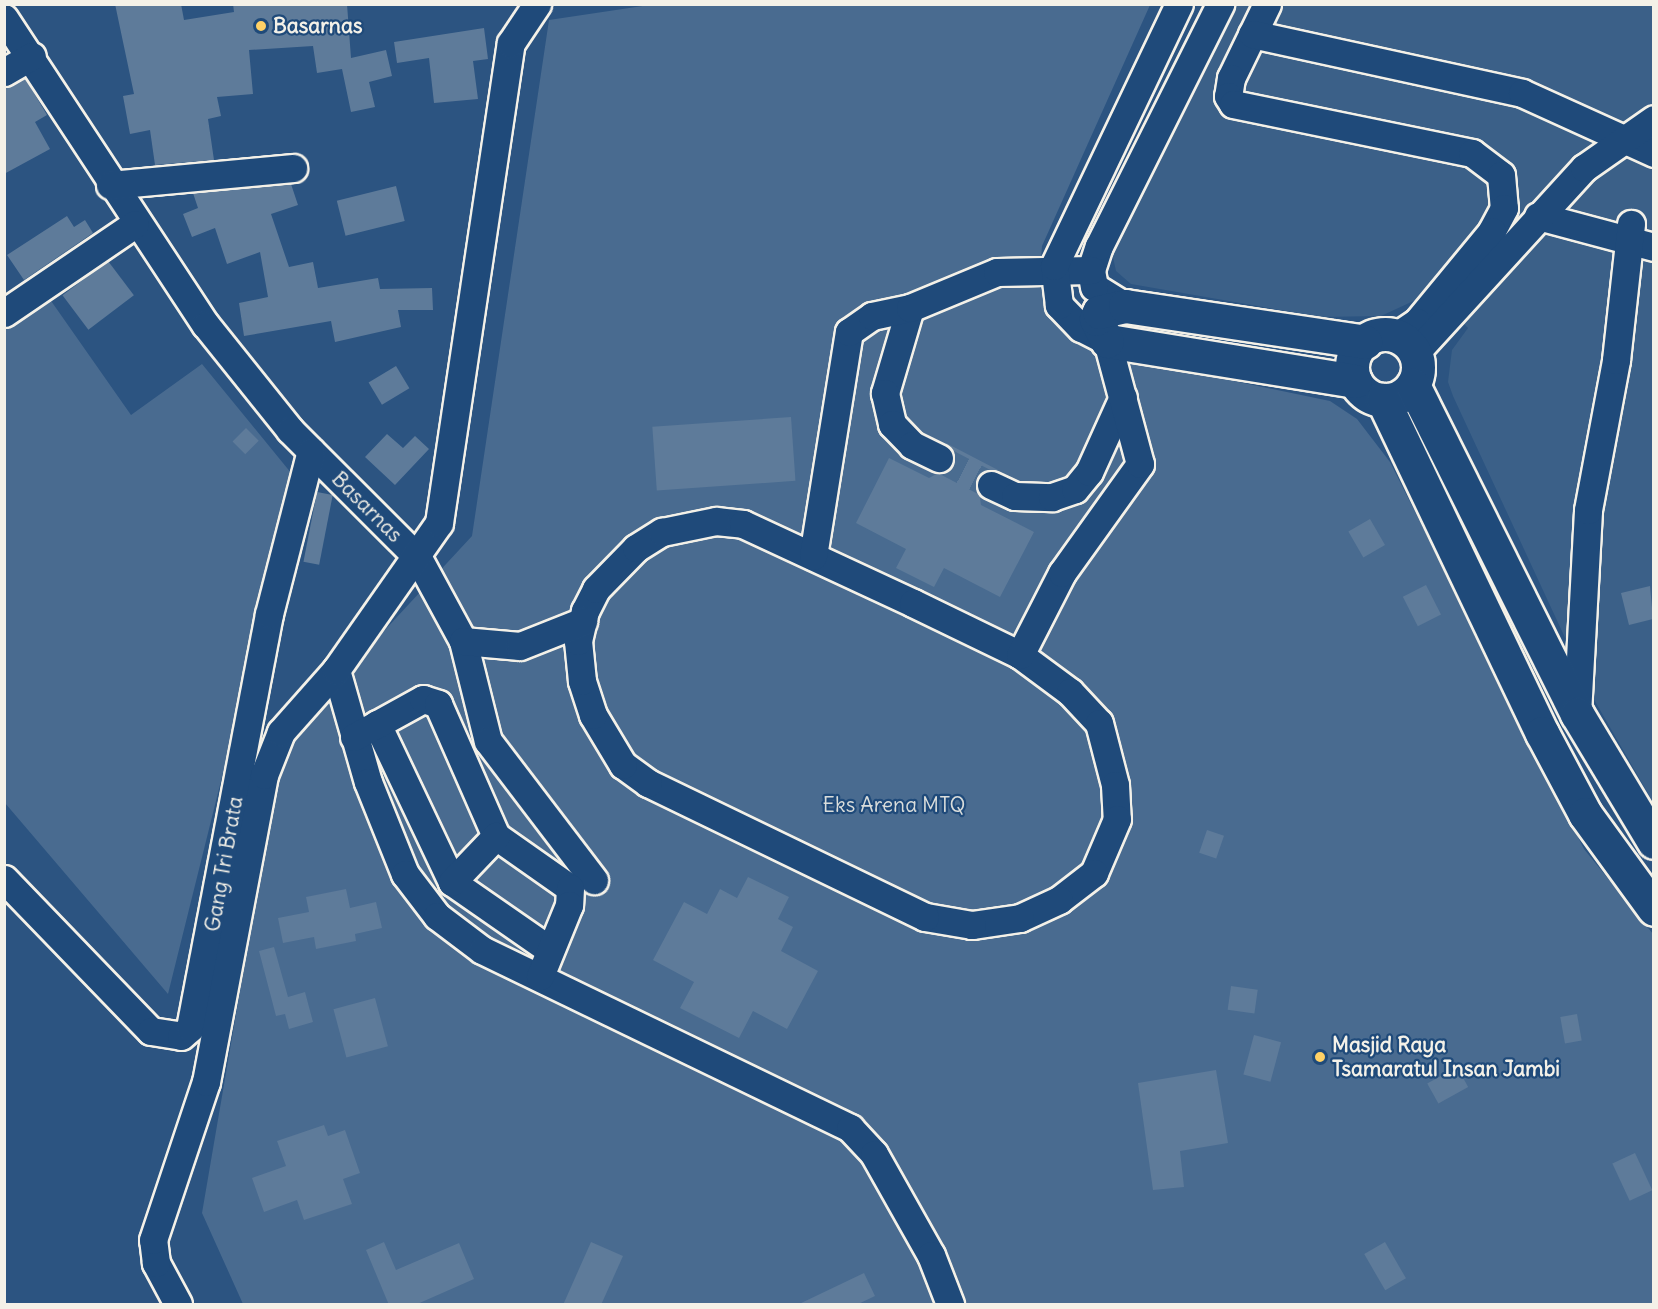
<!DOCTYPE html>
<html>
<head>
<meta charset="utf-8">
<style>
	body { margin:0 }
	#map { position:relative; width:1658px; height:1309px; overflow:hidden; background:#2c5481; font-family:Delius,sans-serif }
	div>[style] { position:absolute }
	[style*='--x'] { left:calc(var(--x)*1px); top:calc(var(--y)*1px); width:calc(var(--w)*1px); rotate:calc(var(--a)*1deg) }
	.built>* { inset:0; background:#3b6088 }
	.green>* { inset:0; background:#496b90 }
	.building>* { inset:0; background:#5e7b9a; transform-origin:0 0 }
	.minor-tunnel>* { height:27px; margin-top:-13.5px; transform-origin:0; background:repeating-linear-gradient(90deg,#4a6c90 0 27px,transparent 0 41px) }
	.roads { filter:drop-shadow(2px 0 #f4f1e8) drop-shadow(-2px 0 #f4f1e8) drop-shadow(0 2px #f4f1e8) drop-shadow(0 -2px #f4f1e8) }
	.minor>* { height:27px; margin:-13.5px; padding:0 13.5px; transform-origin:13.5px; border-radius:13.5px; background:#1f4a7a }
	.highway>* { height:33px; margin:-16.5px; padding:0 16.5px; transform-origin:16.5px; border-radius:16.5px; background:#1f4a7a }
	.highway>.ring { margin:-16.5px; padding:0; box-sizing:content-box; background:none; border:33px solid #1f4a7a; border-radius:50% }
	.dots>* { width:16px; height:16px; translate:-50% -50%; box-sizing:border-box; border:3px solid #1f4a7a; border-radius:50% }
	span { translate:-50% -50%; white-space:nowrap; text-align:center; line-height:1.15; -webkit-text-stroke:4.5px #1f4a7a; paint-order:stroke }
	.poi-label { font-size:21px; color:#f4f1e8; font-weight:700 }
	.left { translate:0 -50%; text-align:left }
	.street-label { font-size:21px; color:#f4f1e8 }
	.park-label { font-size:21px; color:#dadddb }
	.frame { position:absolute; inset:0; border:6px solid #f4f1e8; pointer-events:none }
</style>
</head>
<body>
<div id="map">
	<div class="built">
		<i style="clip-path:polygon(1229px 5px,1653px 5px,1653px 802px,1592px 696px,1453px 396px,1448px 382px,1452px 350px,1468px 328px,1433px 292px,1381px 316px,1320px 317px,1131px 284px,1116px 271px,1111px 248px)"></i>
	</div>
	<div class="green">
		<i style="clip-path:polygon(656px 4px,1150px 5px,1042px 246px,1039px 285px,1052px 312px,1143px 362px,1330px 401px,1357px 419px,1390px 462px,1584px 849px,1653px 934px,1653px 1304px,243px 1304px,202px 1213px,283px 740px,472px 536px,549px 20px)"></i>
		<i style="clip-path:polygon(49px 298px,131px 415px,202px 364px,296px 479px,168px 994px,5px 803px,5px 321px)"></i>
	</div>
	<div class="building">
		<i style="clip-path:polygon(115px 4px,181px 4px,184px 20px,234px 12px,233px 4px,347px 4px,351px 58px,386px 50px,392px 76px,369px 82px,375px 107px,351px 112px,342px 69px,317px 73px,313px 46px,249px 50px,253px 94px,217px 97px,221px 116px,208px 119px,214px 160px,155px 165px,150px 130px,130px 134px,123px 96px,134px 94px)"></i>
		<i style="clip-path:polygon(484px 28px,488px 59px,473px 61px,478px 99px,434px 103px,429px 58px,397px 63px,394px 42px)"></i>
		<i style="clip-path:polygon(25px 78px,47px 115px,35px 122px,50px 149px,4px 174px,4px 88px)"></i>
		<i style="clip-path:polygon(291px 184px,298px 205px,271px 214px,289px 267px,313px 262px,318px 288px,378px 278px,380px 289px,432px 288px,433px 310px,398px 310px,401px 327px,335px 342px,331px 321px,244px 336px,239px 303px,268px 297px,260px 252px,227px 264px,215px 228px,192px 237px,183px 214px,198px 208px,193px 193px)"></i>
		<i style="left:396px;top:186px;width:36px;height:61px;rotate:76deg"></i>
		<i style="clip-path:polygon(67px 216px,74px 227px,85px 220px,93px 233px,24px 280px,7px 255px)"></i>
		<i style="left:108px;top:261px;width:43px;height:57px;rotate:53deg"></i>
		<i style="left:396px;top:366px;width:26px;height:32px;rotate:59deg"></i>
		<i style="left:791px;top:417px;width:64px;height:139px;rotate:86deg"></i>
		<i style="left:246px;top:428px;width:18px;height:19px;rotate:45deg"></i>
		<i style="clip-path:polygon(387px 434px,403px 448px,415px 436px,429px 449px,395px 485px,365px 457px)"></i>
		<i style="clip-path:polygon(946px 443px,998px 470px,977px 478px,981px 505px,1034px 532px,1000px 597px,944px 568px,934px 587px,896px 568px,906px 549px,856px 523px,889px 458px,929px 478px,953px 465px)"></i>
		<i style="left:317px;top:492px;width:16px;height:71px;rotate:11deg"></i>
		<i style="left:1370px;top:519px;width:30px;height:25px;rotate:60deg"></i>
		<i style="left:1426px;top:585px;width:33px;height:26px;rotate:63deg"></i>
		<i style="clip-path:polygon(1650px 586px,1653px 619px,1629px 625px,1621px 593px)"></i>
		<i style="left:1207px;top:830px;width:18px;height:24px;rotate:19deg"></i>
		<i style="clip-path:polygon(748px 877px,789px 897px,778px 919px,793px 927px,781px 951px,818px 971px,787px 1029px,753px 1011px,739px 1038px,680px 1008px,694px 982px,653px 960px,684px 902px,707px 914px,720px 889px,737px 898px)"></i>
		<i style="clip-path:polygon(346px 889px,350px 908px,376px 902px,382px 928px,355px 934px,356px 941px,316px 949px,314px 937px,283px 943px,278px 918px,309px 912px,306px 897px)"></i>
		<i style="clip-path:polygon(274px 947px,288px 997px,305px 992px,313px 1022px,289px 1029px,285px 1014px,276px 1016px,259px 951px)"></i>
		<i style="left:1231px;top:986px;width:27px;height:24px;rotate:8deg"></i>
		<i style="left:375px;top:998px;width:50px;height:43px;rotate:75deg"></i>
		<i style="left:1577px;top:1014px;width:27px;height:17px;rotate:80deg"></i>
		<i style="left:1254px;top:1035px;width:28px;height:41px;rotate:15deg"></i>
		<i style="left:1457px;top:1067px;width:23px;height:34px;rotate:61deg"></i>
		<i style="clip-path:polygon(1216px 1070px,1228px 1143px,1180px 1151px,1184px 1187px,1153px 1190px,1138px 1083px)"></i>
		<i style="clip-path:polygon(324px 1125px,328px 1136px,345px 1130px,360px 1173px,343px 1179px,352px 1204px,304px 1220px,297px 1200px,264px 1212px,252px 1178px,286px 1166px,277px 1141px)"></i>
		<i style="left:1635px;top:1153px;width:41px;height:25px;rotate:65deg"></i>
		<i style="clip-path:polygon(384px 1242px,396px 1270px,459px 1243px,474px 1279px,415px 1305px,389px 1305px,366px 1250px)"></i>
		<i style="clip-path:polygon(591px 1242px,623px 1256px,601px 1305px,563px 1305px)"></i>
		<i style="left:1385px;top:1242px;width:42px;height:24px;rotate:60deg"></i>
		<i style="clip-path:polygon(864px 1273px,875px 1296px,856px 1305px,797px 1305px)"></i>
	</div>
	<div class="minor-tunnel">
		<i style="--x:939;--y:458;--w:59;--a:27.4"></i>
	</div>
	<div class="roads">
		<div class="minor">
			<i style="--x:1267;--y:4;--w:82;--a:115.9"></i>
			<i style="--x:1231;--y:78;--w:18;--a:99"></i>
			<i style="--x:1228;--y:96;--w:9;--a:58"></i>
			<i style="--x:1233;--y:104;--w:244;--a:11.6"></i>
			<i style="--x:1472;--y:153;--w:36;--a:37"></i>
			<i style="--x:1501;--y:175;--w:33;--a:85"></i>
			<i style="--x:1504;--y:208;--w:26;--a:118"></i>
			<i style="--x:1492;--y:231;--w:118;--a:129.5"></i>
			<i style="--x:1417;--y:322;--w:25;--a:146"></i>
			<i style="--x:4;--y:18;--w:367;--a:56.7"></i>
			<i style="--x:206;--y:325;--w:134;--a:51.3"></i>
			<i style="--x:290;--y:430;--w:181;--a:45"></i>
			<i style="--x:418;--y:558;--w:94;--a:61.5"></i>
			<i style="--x:463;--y:641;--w:103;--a:76"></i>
			<i style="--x:488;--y:741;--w:175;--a:52.7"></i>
			<i style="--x:1252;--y:34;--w:276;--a:12.3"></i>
			<i style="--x:1522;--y:93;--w:145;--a:24.4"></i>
			<i style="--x:4;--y:72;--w:32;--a:-30"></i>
			<i style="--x:110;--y:185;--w:184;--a:-5.3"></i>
			<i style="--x:1538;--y:216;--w:120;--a:15"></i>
			<i style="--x:1125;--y:306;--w:36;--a:-148"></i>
			<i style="--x:1094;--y:287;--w:17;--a:-100"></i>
			<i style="--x:1091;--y:270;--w:25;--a:-72"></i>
			<i style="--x:1099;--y:246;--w:271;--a:-63.4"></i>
			<i style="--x:910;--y:308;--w:89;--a:106.4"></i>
			<i style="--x:885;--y:393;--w:32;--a:77"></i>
			<i style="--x:892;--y:424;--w:29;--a:46"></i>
			<i style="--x:912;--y:445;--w:30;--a:26"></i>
			<i style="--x:4;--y:313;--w:158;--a:-34.2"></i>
			<i style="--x:1415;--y:353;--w:251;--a:-47.6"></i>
			<i style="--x:1584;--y:168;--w:85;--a:-35"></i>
			<i style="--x:991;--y:485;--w:26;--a:25"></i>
			<i style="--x:1015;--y:496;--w:37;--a:2"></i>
			<i style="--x:1052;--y:497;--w:24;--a:-19"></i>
			<i style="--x:1075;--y:489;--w:22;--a:-51"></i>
			<i style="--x:1089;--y:472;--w:82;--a:-65.6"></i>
			<i style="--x:716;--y:521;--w:27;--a:6"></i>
			<i style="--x:743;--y:524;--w:187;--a:24.9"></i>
			<i style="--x:913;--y:603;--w:119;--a:25.9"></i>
			<i style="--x:1020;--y:655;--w:62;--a:36.5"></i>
			<i style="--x:1070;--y:692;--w:42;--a:46.9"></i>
			<i style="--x:1099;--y:723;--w:64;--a:75.5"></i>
			<i style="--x:1115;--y:785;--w:34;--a:87"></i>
			<i style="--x:1117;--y:819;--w:59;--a:113.1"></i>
			<i style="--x:1094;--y:873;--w:44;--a:142.4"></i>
			<i style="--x:1059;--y:900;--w:43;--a:155.2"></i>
			<i style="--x:1020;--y:918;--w:49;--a:171.7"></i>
			<i style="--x:972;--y:925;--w:48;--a:-170.3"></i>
			<i style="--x:925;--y:917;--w:308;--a:-154.2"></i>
			<i style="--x:648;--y:783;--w:31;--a:-144"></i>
			<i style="--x:623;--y:765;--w:58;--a:-121"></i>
			<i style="--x:593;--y:715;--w:36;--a:-108"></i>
			<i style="--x:582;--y:681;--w:40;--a:-95.7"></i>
			<i style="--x:578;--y:641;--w:31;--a:-77"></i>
			<i style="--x:585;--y:611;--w:25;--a:-63"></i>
			<i style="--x:596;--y:589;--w:57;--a:-45.7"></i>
			<i style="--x:636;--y:548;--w:31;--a:-32"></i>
			<i style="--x:662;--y:532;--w:55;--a:-11.5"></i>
			<i style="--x:813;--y:556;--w:227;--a:-80.9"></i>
			<i style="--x:849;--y:332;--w:28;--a:-35"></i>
			<i style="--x:872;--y:316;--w:39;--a:-12"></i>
			<i style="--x:910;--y:308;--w:94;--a:-22.5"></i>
			<i style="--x:997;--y:272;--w:94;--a:-1.2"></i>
			<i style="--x:463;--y:641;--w:57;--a:5"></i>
			<i style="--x:520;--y:646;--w:68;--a:-21.6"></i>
			<i style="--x:1020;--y:655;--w:92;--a:-62.9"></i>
			<i style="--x:1062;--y:573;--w:134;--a:-54.4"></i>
			<i style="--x:1140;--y:464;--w:127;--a:-105"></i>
			<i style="--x:1107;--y:341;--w:29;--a:-153"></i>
			<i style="--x:1081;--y:328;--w:32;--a:-134"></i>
			<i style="--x:1059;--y:305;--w:39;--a:-97"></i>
			<i style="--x:1054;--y:266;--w:290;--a:-64.5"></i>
			<i style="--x:336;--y:670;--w:116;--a:74.1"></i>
			<i style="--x:368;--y:782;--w:99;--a:68.1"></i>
			<i style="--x:405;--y:874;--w:53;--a:52.7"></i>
			<i style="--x:437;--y:916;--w:56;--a:37.1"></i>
			<i style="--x:482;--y:950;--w:409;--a:25.8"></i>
			<i style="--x:850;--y:1128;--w:35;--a:47"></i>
			<i style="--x:874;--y:1154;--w:116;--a:60.6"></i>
			<i style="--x:931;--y:1255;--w:53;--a:68.8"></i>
			<i style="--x:1577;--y:714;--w:204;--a:-86.9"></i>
			<i style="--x:1588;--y:510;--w:153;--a:-79.4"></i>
			<i style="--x:1616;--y:360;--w:137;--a:-83.7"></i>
			<i style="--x:377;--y:724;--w:175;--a:64.6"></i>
			<i style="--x:452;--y:882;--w:119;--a:34.8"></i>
			<i style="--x:354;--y:737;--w:79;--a:-28.8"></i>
			<i style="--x:423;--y:699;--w:16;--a:18"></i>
			<i style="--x:438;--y:704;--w:144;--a:66.3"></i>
			<i style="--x:496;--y:836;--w:90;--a:35.1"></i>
			<i style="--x:570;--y:888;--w:17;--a:93"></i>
			<i style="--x:569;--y:905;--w:77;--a:112.2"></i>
			<i style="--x:4;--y:879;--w:211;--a:46"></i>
			<i style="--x:151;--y:1031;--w:30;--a:9"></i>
			<i style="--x:181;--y:1036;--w:12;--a:-42"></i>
			<i style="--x:190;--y:1028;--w:421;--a:-79.2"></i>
			<i style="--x:269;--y:614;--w:168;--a:-75.6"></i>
			<i style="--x:452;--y:882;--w:64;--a:-46.3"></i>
			<i style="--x:178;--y:1304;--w:47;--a:-118.2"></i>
			<i style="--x:156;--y:1263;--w:23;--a:-97"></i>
			<i style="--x:153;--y:1240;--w:167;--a:-71.5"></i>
			<i style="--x:206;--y:1082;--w:312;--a:-79.3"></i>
			<i style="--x:264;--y:775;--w:46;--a:-68.4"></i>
			<i style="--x:281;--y:732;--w:83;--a:-48.4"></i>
			<i style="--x:336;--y:670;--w:179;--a:-55"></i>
			<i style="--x:439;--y:523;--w:485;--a:-81.5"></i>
			<i style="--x:511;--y:43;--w:47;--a:-56.3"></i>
		</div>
		<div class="highway">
			<i class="ring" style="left:1352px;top:334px;width:33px;height:33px"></i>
			<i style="--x:1355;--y:381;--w:251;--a:-170.8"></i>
			<i style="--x:1107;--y:341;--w:25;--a:-117"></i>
			<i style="--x:1096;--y:319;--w:8;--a:-67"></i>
			<i style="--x:1099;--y:312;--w:27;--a:-13"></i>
			<i style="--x:1125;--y:306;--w:243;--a:8.5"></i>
			<i style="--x:1413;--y:385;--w:368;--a:63.5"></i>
			<i style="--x:1577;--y:714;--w:149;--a:59"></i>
			<i style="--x:1383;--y:400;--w:369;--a:64.5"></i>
			<i style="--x:1542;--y:733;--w:92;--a:62"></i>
			<i style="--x:1585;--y:814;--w:117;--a:54"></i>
		</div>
	</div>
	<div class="dots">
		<i style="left:261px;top:26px;background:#ffd166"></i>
		<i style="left:1320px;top:1057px;background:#ffd166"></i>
	</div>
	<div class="poi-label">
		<span class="left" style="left:273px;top:26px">Basarnas</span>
		<span class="left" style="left:1332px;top:1057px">Masjid Raya<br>Tsamaratul Insan Jambi</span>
	</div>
	<div class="street-label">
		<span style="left:367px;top:507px;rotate:45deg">Basarnas</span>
		<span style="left:224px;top:864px;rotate:-80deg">Gang Tri Brata</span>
	</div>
	<div class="park-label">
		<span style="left:894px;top:805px">Eks Arena MTQ</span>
	</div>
	<div class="frame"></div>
</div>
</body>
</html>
